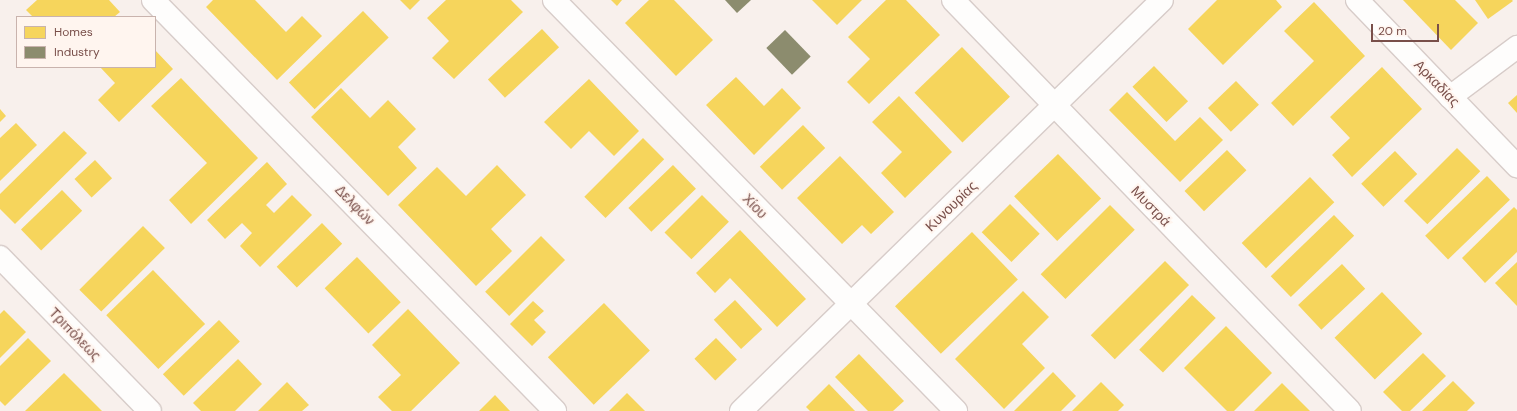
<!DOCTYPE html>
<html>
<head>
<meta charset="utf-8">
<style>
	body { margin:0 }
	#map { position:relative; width:1517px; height:411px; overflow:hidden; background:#f8f0ec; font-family:"DM Sans",sans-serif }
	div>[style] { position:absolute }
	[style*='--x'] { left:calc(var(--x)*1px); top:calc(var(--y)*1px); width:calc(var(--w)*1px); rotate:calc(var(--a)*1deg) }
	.homes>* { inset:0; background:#f6d55c; transform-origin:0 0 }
	.industry>* { inset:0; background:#8c8c6e; transform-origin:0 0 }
	.roads { filter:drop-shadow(1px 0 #d7ccc9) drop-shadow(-1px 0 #d7ccc9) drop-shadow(0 1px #d7ccc9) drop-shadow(0 -1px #d7ccc9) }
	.minor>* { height:22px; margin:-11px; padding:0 11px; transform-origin:11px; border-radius:11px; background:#fefdfc }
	span { translate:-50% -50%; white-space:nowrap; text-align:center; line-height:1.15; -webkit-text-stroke:4px #fff5ef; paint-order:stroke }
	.street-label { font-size:14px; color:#794f4a }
	.legend { position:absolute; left:16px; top:16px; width:140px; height:52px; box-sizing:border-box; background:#fff5ef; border:1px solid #c9b3ad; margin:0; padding:5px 7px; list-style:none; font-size:12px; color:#794f4a }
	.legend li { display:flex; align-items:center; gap:8px; height:20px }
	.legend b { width:20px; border:1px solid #c9b3ad }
	.scale { position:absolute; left:1371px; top:24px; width:68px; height:18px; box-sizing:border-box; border:2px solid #794f4a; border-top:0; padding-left:5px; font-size:12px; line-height:14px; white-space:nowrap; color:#794f4a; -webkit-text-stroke:3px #fff5ef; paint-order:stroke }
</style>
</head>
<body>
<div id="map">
	<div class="homes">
		<i style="clip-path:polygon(37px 0,109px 0,120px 12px,114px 17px,33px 17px,26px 10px)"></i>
		<i style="clip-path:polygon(213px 0,255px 0,286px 32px,302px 16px,322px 36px,277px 80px,206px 7px)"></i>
		<i style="clip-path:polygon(400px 0,420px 0,410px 10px)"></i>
		<i style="clip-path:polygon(446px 0,511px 0,523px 12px,454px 79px,432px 58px,449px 41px,427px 18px)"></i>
		<i style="clip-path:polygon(611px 0,622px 0,617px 6px)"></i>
		<i style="clip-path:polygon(649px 0,674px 0,713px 40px,676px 76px,625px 23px)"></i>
		<i style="clip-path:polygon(812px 0,862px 0,837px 25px)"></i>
		<i style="clip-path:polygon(886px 0,906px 0,940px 35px,869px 104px,847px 82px,870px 59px,848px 37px)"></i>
		<i style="clip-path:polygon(1217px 0,1276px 0,1282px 7px,1223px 65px,1188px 29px)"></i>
		<i style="clip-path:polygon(1403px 0,1455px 0,1478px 23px,1451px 50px)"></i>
		<i style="clip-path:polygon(1475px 0,1512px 0,1513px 1px,1488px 19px)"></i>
		<i style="clip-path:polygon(1314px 2px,1365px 56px,1293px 126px,1271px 103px,1314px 61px,1284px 31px)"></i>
		<i style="left:363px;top:11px;width:37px;height:103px;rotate:46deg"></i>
		<i style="left:542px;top:29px;width:25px;height:74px;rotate:47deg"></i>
		<i style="left:962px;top:47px;width:69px;height:66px;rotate:46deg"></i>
		<i style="clip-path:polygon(155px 50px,173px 69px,119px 122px,98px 100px,115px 83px,100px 67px,155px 67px)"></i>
		<i style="left:1154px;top:66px;width:49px;height:30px;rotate:46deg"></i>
		<i style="clip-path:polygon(1382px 67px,1422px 109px,1352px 177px,1332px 155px,1350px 138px,1330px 117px)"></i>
		<i style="clip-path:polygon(736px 77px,764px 106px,782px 88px,801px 108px,754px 155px,706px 105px)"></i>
		<i style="clip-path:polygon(181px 78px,258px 158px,191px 224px,169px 200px,207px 163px,151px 106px)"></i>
		<i style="clip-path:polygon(589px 79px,639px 131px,614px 156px,589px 131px,571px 149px,544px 122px)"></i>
		<i style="left:1236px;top:81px;width:33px;height:39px;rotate:46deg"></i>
		<i style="clip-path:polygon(341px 88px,370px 118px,388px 100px,416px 129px,398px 147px,417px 168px,388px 196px,311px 117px)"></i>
		<i style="clip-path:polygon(1127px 92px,1175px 141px,1200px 117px,1223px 140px,1180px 182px,1109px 110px)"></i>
		<i style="clip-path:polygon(1517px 95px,1517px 113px,1508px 103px)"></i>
		<i style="clip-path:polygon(899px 96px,952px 152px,905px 198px,881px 173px,902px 152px,872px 122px)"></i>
		<i style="clip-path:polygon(0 109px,6px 116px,0 122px)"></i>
		<i style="clip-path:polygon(16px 123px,37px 145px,0 181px,0 138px)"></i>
		<i style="left:803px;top:125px;width:32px;height:60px;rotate:46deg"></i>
		<i style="clip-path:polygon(64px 131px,87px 153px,15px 224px,0 209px,0 194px)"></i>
		<i style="left:643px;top:138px;width:30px;height:83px;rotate:45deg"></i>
		<i style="left:1457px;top:148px;width:33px;height:75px;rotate:45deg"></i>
		<i style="left:1227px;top:150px;width:28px;height:59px;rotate:46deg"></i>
		<i style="left:1395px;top:151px;width:32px;height:47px;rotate:46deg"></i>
		<i style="left:1058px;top:154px;width:62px;height:61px;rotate:46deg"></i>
		<i style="clip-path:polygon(840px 156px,894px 212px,871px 234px,862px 225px,842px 244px,797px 198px)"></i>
		<i style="left:95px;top:160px;width:25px;height:28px;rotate:47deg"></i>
		<i style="clip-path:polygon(267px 162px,287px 184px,266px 205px,274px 213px,292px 195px,312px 215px,260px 267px,240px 246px,252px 233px,242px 223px,225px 239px,207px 220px)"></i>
		<i style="clip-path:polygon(497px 165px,526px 195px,491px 229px,512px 251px,476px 286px,398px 205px,437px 167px,466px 196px)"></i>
		<i style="left:673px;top:165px;width:33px;height:62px;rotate:46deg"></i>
		<i style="left:1487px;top:176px;width:33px;height:86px;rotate:46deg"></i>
		<i style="left:1310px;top:177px;width:35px;height:95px;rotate:46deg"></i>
		<i style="left:62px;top:190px;width:29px;height:57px;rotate:46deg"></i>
		<i style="left:702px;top:195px;width:38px;height:53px;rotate:45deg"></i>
		<i style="left:1010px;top:204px;width:42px;height:40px;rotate:45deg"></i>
		<i style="left:1110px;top:205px;width:35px;height:98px;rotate:45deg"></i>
		<i style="clip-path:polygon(1514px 207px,1517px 210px,1517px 252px,1485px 283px,1462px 258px)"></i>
		<i style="left:1334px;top:215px;width:29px;height:88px;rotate:46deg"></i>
		<i style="left:322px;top:223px;width:29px;height:63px;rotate:46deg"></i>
		<i style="left:143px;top:226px;width:31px;height:90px;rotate:45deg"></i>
		<i style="clip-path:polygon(740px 230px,806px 299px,777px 327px,730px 278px,715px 293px,696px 273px)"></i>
		<i style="left:972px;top:232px;width:66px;height:107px;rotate:46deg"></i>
		<i style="left:541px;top:236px;width:34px;height:79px;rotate:45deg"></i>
		<i style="left:357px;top:257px;width:63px;height:45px;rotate:46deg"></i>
		<i style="left:1165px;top:261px;width:34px;height:105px;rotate:45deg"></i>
		<i style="clip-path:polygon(1517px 262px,1517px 306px,1495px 283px)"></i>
		<i style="left:1342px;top:264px;width:34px;height:60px;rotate:47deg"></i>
		<i style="left:153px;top:270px;width:75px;height:65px;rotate:46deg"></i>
		<i style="clip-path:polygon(1023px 291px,1049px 317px,1022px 344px,1045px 368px,1004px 409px,955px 359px)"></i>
		<i style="left:1382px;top:292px;width:58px;height:66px;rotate:46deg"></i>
		<i style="left:1192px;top:295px;width:33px;height:76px;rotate:44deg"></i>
		<i style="left:735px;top:300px;width:40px;height:29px;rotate:47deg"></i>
		<i style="clip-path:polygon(533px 301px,544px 311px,534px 320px,546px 332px,532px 346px,510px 324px)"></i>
		<i style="left:604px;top:303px;width:66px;height:78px;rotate:46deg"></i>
		<i style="clip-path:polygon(408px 309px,460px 363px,411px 411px,392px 411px,378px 397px,401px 375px,372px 345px)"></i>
		<i style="clip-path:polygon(4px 310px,26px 332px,0 358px,0 314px)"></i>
		<i style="left:219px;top:320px;width:30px;height:78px;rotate:46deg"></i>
		<i style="clip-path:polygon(1226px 326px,1272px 373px,1234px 411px,1227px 411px,1184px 368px)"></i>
		<i style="clip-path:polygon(28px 338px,51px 361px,5px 406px,0 401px,0 366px)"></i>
		<i style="left:716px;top:338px;width:30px;height:30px;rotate:46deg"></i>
		<i style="clip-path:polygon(1423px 353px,1446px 376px,1410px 411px,1402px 411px,1383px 392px)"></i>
		<i style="clip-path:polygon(859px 354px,904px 401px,893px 411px,868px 411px,835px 377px)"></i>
		<i style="clip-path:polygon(238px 359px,262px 384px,235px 411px,201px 411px,193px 403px)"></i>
		<i style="clip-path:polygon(1053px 372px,1076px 396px,1061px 411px,1014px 411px)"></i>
		<i style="clip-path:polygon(64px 373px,102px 411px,25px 411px)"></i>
		<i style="clip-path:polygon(1453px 381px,1475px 403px,1467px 411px,1422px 411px)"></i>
		<i style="clip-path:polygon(287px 382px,309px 405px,302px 411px,258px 411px)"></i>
		<i style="clip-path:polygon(1101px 382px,1124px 405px,1118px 411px,1072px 411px)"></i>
		<i style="clip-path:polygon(1282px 383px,1310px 411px,1254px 411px)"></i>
		<i style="clip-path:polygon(829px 384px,855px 411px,810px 411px,806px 407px)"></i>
		<i style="clip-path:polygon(627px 393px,645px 411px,609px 411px)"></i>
		<i style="clip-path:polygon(495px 395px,510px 411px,479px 411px)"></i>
	</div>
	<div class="industry">
		<i style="clip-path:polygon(725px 0,751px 0,737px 13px)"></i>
		<i style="left:785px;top:30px;width:37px;height:26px;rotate:46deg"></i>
	</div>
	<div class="roads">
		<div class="minor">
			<i style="--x:153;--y:0;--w:575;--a:45.63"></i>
			<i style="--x:554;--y:0;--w:575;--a:45.63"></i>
			<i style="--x:953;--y:0;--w:571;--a:45.99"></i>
			<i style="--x:1357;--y:0;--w:231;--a:46.1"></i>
			<i style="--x:1450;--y:97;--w:84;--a:-36.7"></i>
			<i style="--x:0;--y:257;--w:215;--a:45.8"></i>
			<i style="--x:741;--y:411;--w:588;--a:-44.31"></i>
		</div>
	</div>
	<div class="street-label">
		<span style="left:1437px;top:83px;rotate:46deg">Αρκαδίας</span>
		<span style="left:355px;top:205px;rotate:46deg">Δελφών</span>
		<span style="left:755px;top:206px;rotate:46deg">Χίου</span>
		<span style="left:951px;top:206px;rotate:-44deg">Κυνουρίας</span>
		<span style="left:1151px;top:206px;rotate:46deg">Μυστρά</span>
		<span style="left:75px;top:334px;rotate:46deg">Τριπόλεως</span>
	</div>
	<ul class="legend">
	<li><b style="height:11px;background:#f6d55c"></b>Homes</li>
	<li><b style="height:11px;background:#8c8c6e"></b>Industry</li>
	</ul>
	<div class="scale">20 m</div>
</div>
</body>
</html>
